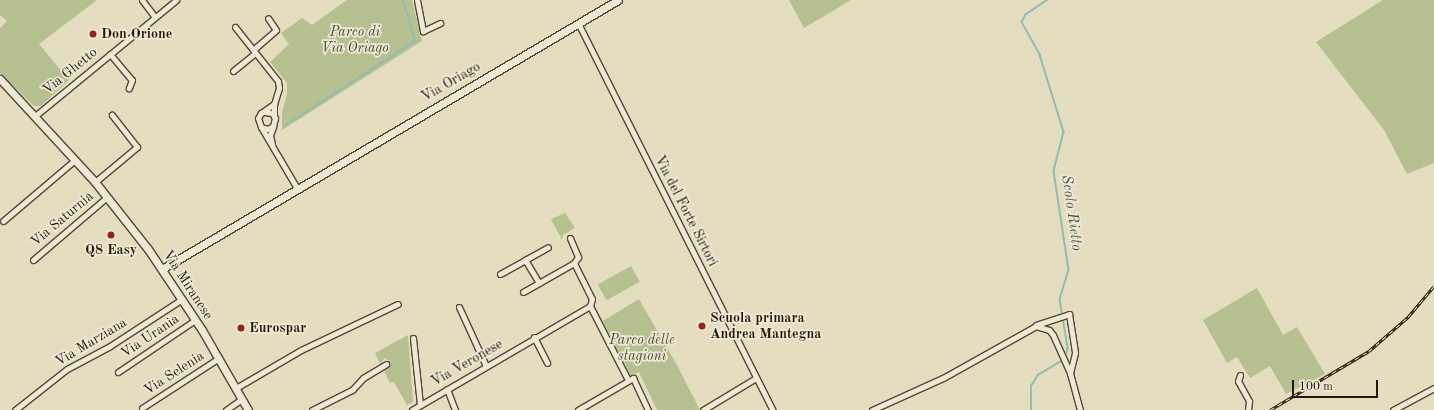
<!DOCTYPE html>
<html>
<head>
<meta charset="utf-8">
<style>
	body { margin:0 }
	#map { position:relative; width:1434px; height:410px; overflow:hidden; background:#e4ddc0; font-family:"Old Standard TT",serif }
	div>[style] { position:absolute }
	[style*='--x'] { left:calc(var(--x)*1px); top:calc(var(--y)*1px); width:calc(var(--w)*1px); rotate:calc(var(--a)*1deg) }
	.green>* { inset:0; background:#b7c090; transform-origin:0 0 }
	.stream>* { height:1.5px; margin:-0.75px; padding:0 0.75px; transform-origin:0.75px; border-radius:0.75px; background:#95bcb1 }
	.roads { filter:drop-shadow(1px 0 #554833) drop-shadow(-1px 0 #554833) drop-shadow(0 1px #554833) drop-shadow(0 -1px #554833) }
	.street>* { height:5px; margin:-2.5px; padding:0 2.5px; transform-origin:2.5px; border-radius:2.5px; background:#ede9d6 }
	.secondary>* { height:7px; margin:-3.5px; padding:0 3.5px; transform-origin:3.5px; border-radius:3.5px; background:#ede9d6 }
	.rail>* { height:3px; margin-top:-1.5px; transform-origin:0; background:repeating-linear-gradient(90deg,#ede9d6 0 4.5px,#251604 0 9px); box-sizing:border-box; border-block:1px solid #251604 }
	.dots>* { width:11px; height:11px; translate:-50% -50%; box-sizing:border-box; border:2px solid #ede9d6; border-radius:50% }
	span { translate:-50% -50%; white-space:nowrap; text-align:center; line-height:1.15; -webkit-text-stroke:3.5px #ede9d6; paint-order:stroke }
	.park-label { font-size:14px; color:#51492e; font-style:italic }
	.poi-label { font-size:14px; color:#251604; font-weight:700 }
	.left { translate:0 -50%; text-align:left }
	.street-label { font-size:14px; color:#251604 }
	.water-label { font-size:15px; color:#4c5041; font-style:italic }
	.scale { position:absolute; left:1292px; top:380px; width:86px; height:18px; box-sizing:border-box; border:2px solid #251604; border-top:0; padding-left:5px; font-size:12px; line-height:14px; white-space:nowrap; color:#251604; -webkit-text-stroke:3px #ede9d6; paint-order:stroke }
</style>
</head>
<body>
<div id="map">
	<div class="green">
		<i style="clip-path:polygon(0 0,97px 0,39px 44px,69px 80px,41px 106px,34px 106px,0 73px,0 28px,7px 21px,0 15px)"></i>
		<i style="clip-path:polygon(347px 0,412px 0,422px 41px,282px 130px,282px 112px,287px 95px,287px 83px,270px 62px,289px 44px,281px 33px,302px 18px,312px 25px)"></i>
		<i style="clip-path:polygon(789px 0,851px 0,804px 28px)"></i>
		<i style="clip-path:polygon(1383px 0,1434px 0,1434px 163px,1407px 174px,1384px 130px,1316px 42px)"></i>
		<i style="clip-path:polygon(565px 213px,575px 228px,563px 235px,562px 240px,551px 219px)"></i>
		<i style="left:631px;top:266px;width:18px;height:38px;rotate:61deg"></i>
		<i style="clip-path:polygon(1257px 288px,1283px 335px,1297px 327px,1325px 374px,1286px 394px,1270px 366px,1250px 378px,1237px 357px,1227px 363px,1203px 320px)"></i>
		<i style="clip-path:polygon(639px 299px,678px 367px,700px 410px,657px 410px,639px 372px,631px 376px,603px 321px)"></i>
		<i style="clip-path:polygon(408px 335px,413px 402px,407px 405px,394px 382px,390px 383px,384px 371px,389px 367px,390px 362px,385px 358px,380px 364px,375px 353px)"></i>
	</div>
	<div class="stream">
		<i style="--x:1048;--y:0;--w:27;--a:146"></i>
		<i style="--x:1026;--y:15;--w:8;--a:120"></i>
		<i style="--x:1022;--y:22;--w:38;--a:61"></i>
		<i style="--x:1040;--y:55;--w:81;--a:72.7"></i>
		<i style="--x:1064;--y:132;--w:40;--a:104.4"></i>
		<i style="--x:1054;--y:171;--w:100;--a:81.4"></i>
		<i style="--x:1069;--y:270;--w:30;--a:107"></i>
		<i style="--x:1060;--y:299;--w:50;--a:80.7"></i>
		<i style="--x:1068;--y:348;--w:5;--a:101"></i>
		<i style="--x:285;--y:126;--w:155;--a:-33.2"></i>
		<i style="--x:415;--y:41;--w:43;--a:-106.3"></i>
		<i style="--x:1031;--y:410;--w:24;--a:-90"></i>
		<i style="--x:1031;--y:386;--w:13;--a:-58"></i>
		<i style="--x:1038;--y:375;--w:26;--a:-31"></i>
	</div>
	<div class="roads">
		<div class="street">
			<i style="--x:142;--y:0;--w:21;--a:53"></i>
			<i style="--x:417;--y:0;--w:32;--a:79"></i>
			<i style="--x:423;--y:31;--w:19;--a:-25"></i>
			<i style="--x:578;--y:23;--w:433;--a:63.3"></i>
			<i style="--x:235;--y:27;--w:69;--a:51.5"></i>
			<i style="--x:278;--y:81;--w:7;--a:82"></i>
			<i style="--x:279;--y:88;--w:17;--a:107"></i>
			<i style="--x:274;--y:104;--w:12;--a:90"></i>
			<i style="--x:253;--y:50;--w:30;--a:-41"></i>
			<i style="--x:276;--y:30;--w:14;--a:-124"></i>
			<i style="--x:110;--y:54;--w:34;--a:50"></i>
			<i style="--x:132;--y:80;--w:9;--a:111"></i>
			<i style="--x:233;--y:71;--w:28;--a:-39"></i>
			<i style="--x:264;--y:112;--w:8;--a:7"></i>
			<i style="--x:272;--y:113;--w:6;--a:59"></i>
			<i style="--x:275;--y:118;--w:8;--a:104"></i>
			<i style="--x:273;--y:126;--w:6;--a:149"></i>
			<i style="--x:268;--y:129;--w:7;--a:-164"></i>
			<i style="--x:261;--y:127;--w:9;--a:-108"></i>
			<i style="--x:258;--y:118;--w:6;--a:-59"></i>
			<i style="--x:261;--y:113;--w:16;--a:-35"></i>
			<i style="--x:35;--y:116;--w:183;--a:-39.4"></i>
			<i style="--x:261;--y:127;--w:71;--a:59.5"></i>
			<i style="--x:272;--y:144;--w:9;--a:-103"></i>
			<i style="--x:270;--y:135;--w:9;--a:-69"></i>
			<i style="--x:95;--y:182;--w:55;--a:-39.8"></i>
			<i style="--x:137;--y:147;--w:41;--a:-128"></i>
			<i style="--x:3;--y:221;--w:94;--a:-40.3"></i>
			<i style="--x:570;--y:238;--w:21;--a:67"></i>
			<i style="--x:578;--y:257;--w:7;--a:124"></i>
			<i style="--x:33;--y:260;--w:97;--a:-40.4"></i>
			<i style="--x:500;--y:274;--w:29;--a:-29"></i>
			<i style="--x:539;--y:283;--w:27;--a:-121"></i>
			<i style="--x:525;--y:260;--w:26;--a:-29"></i>
			<i style="--x:523;--y:292;--w:59;--a:-29.6"></i>
			<i style="--x:574;--y:263;--w:40;--a:63.4"></i>
			<i style="--x:592;--y:299;--w:7;--a:106"></i>
			<i style="--x:590;--y:306;--w:83;--a:62.8"></i>
			<i style="--x:459;--y:307;--w:65;--a:65.4"></i>
			<i style="--x:1036;--y:325;--w:35;--a:-18"></i>
			<i style="--x:1069;--y:314;--w:39;--a:81"></i>
			<i style="--x:1075;--y:353;--w:21;--a:104"></i>
			<i style="--x:534;--y:337;--w:29;--a:63"></i>
			<i style="--x:413;--y:338;--w:67;--a:84"></i>
			<i style="--x:118;--y:372;--w:93;--a:-34"></i>
			<i style="--x:1240;--y:375;--w:6;--a:108"></i>
			<i style="--x:1238;--y:381;--w:23;--a:61"></i>
			<i style="--x:1249;--y:401;--w:9;--a:96"></i>
			<i style="--x:236;--y:388;--w:75;--a:-30.3"></i>
			<i style="--x:301;--y:350;--w:107;--a:-25.4"></i>
			<i style="--x:447;--y:389;--w:22;--a:69"></i>
			<i style="--x:142;--y:408;--w:92;--a:-33"></i>
			<i style="--x:15;--y:410;--w:66;--a:-38.3"></i>
			<i style="--x:67;--y:369;--w:49;--a:-28.1"></i>
			<i style="--x:110;--y:346;--w:86;--a:-33.1"></i>
			<i style="--x:226;--y:410;--w:19;--a:-35"></i>
			<i style="--x:312;--y:410;--w:45;--a:-26.6"></i>
			<i style="--x:352;--y:390;--w:16;--a:-47"></i>
			<i style="--x:363;--y:378;--w:27;--a:-31"></i>
			<i style="--x:412;--y:410;--w:206;--a:-30.3"></i>
			<i style="--x:578;--y:410;--w:64;--a:-30.2"></i>
			<i style="--x:633;--y:378;--w:35;--a:65"></i>
			<i style="--x:703;--y:410;--w:62;--a:-31.1"></i>
			<i style="--x:872;--y:410;--w:78;--a:-24.3"></i>
			<i style="--x:943;--y:378;--w:107;--a:-29.2"></i>
			<i style="--x:1036;--y:326;--w:14;--a:17"></i>
			<i style="--x:1049;--y:330;--w:6;--a:51"></i>
			<i style="--x:1053;--y:335;--w:42;--a:65.9"></i>
			<i style="--x:1070;--y:373;--w:38;--a:75"></i>
			<i style="--x:1393;--y:410;--w:47;--a:-28.2"></i>
		</div>
		<div class="secondary">
			<i style="--x:0;--y:79;--w:140;--a:47.3"></i>
			<i style="--x:95;--y:182;--w:85;--a:51.7"></i>
			<i style="--x:148;--y:249;--w:97;--a:56.3"></i>
			<i style="--x:202;--y:330;--w:92;--a:60.1"></i>
			<i style="--x:162;--y:269;--w:529;--a:-30.54"></i>
		</div>
	</div>
	<div class="rail">
		<i style="--x:1270;--y:410;--w:115;--a:-30.8"></i>
		<i style="--x:1369;--y:351;--w:52;--a:-41.1"></i>
		<i style="--x:1408;--y:317;--w:40;--a:-50"></i>
	</div>
	<div class="dots">
		<i style="left:93px;top:34px;background:#8f2418"></i>
		<i style="left:111px;top:235px;background:#8f2418"></i>
		<i style="left:702px;top:326px;background:#8f2418"></i>
		<i style="left:241px;top:328px;background:#8f2418"></i>
	</div>
	<div class="park-label">
		<span style="left:355px;top:40px">Parco di<br>Via Oriago</span>
		<span style="left:642px;top:348px">Parco delle<br>stagioni</span>
	</div>
	<div class="poi-label">
		<span class="left" style="left:101px;top:34px">Don Orione</span>
		<span style="left:111px;top:250px">Q8 Easy</span>
		<span class="left" style="left:710px;top:326px">Scuola primara<br>Andrea Mantegna</span>
		<span class="left" style="left:249px;top:328px">Eurospar</span>
	</div>
	<div class="street-label">
		<span style="left:70px;top:71px;rotate:-39deg">Via Ghetto</span>
		<span style="left:451px;top:82px;rotate:-30deg">Via Oriago</span>
		<span style="left:686px;top:211px;rotate:63deg">Via del Forte Sirtori</span>
		<span style="left:62px;top:219px;rotate:-40deg">Via Saturnia</span>
		<span style="left:188px;top:285px;rotate:57deg">Via Miranese</span>
		<span style="left:150px;top:336px;rotate:-34deg">Via Urania</span>
		<span style="left:91px;top:342px;rotate:-31deg">Via Marziana</span>
		<span style="left:467px;top:363px;rotate:-30deg">Via Veronese</span>
		<span style="left:174px;top:373px;rotate:-33deg">Via Selenia</span>
	</div>
	<div class="water-label">
		<span style="left:1071px;top:213px;rotate:82deg">Scolo Rietto</span>
	</div>
	<div class="scale">100 m</div>
</div>
</body>
</html>
